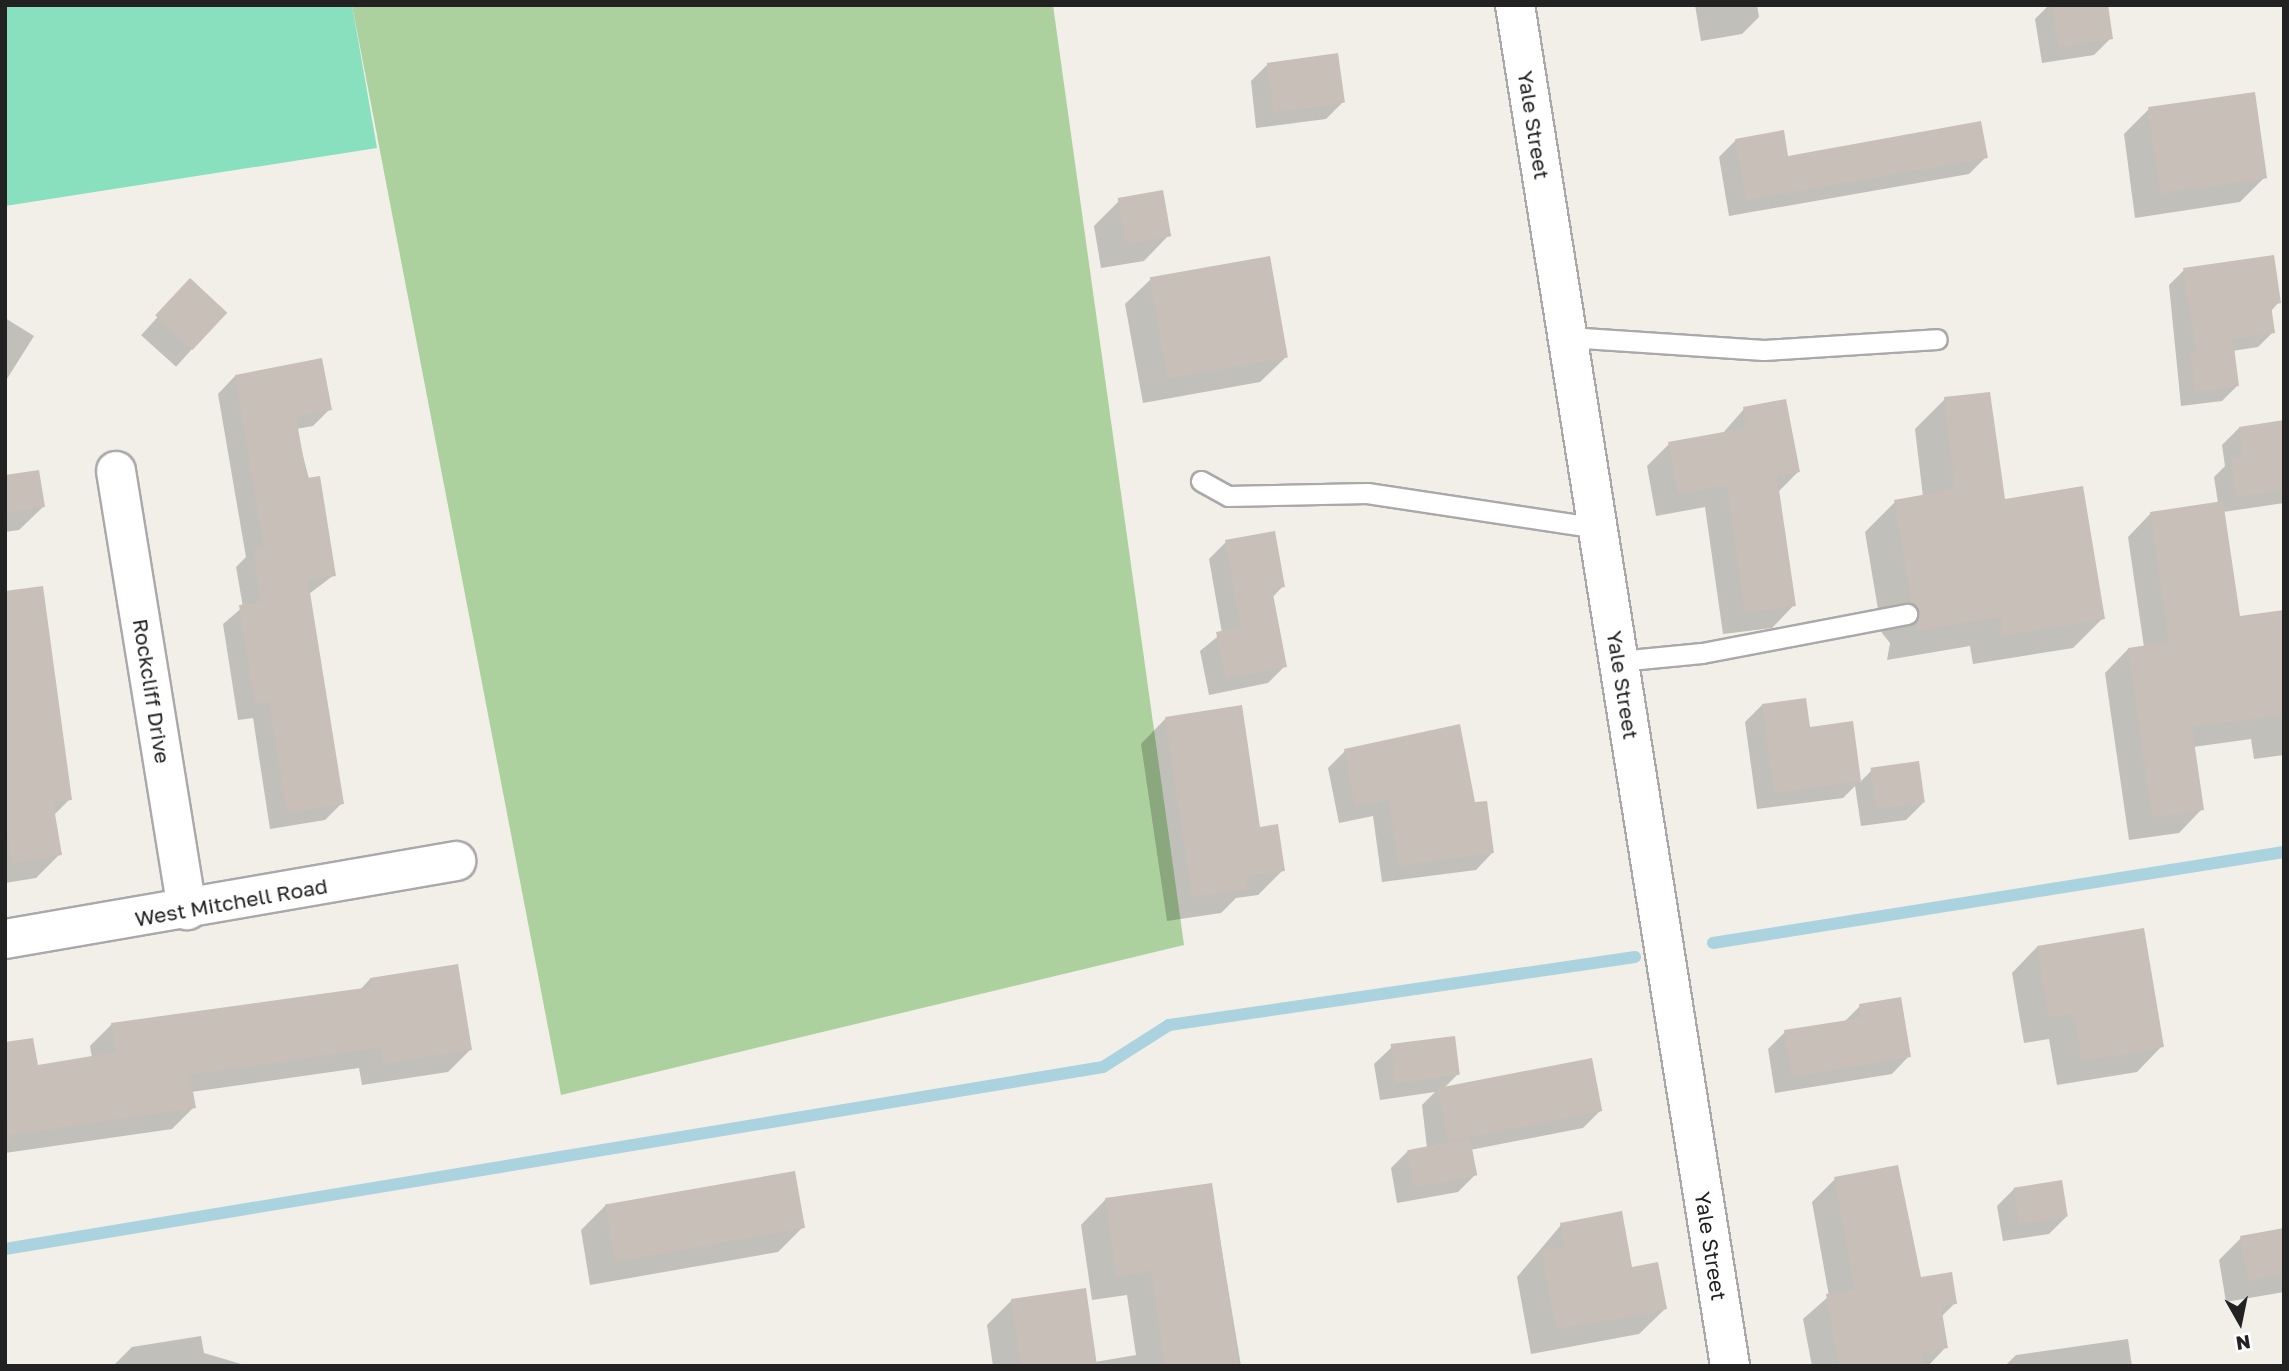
<!DOCTYPE html>
<html>
<head>
<meta charset="utf-8">
<style>
	body { margin:0 }
	#map { position:relative; width:2289px; height:1371px; overflow:hidden; background:#f2efe9; font-family:"Golos Text",sans-serif }
	div>[style] { position:absolute }
	[style*='--x'] { left:calc(var(--x)*1px); top:calc(var(--y)*1px); width:calc(var(--w)*1px); rotate:calc(var(--a)*1deg) }
	.forest>* { inset:0; background:#add19e }
	.pitch>* { inset:0; background:#88e0be }
	.shadow>* { inset:0; background:#0003; transform-origin:0 0 }
	.stream>* { height:12px; margin:-6px; padding:0 6px; transform-origin:6px; border-radius:6px; background:#aad3df }
	.building>* { inset:0; background:#c7bfb8; transform-origin:0 0 }
	.roads { filter:drop-shadow(2px 0 #a9a9a9) drop-shadow(-2px 0 #a9a9a9) drop-shadow(0 2px #a9a9a9) drop-shadow(0 -2px #a9a9a9) }
	.lane>* { height:19px; margin:-9.5px; padding:0 9.5px; transform-origin:9.5px; border-radius:9.5px; background:#fff }
	.street>* { height:38px; margin:-19px; padding:0 19px; transform-origin:19px; border-radius:19px; background:#fff }
	span { translate:-50% -50%; white-space:nowrap; text-align:center; line-height:1.15; -webkit-text-stroke:6px #fff; paint-order:stroke }
	.street-label { font-size:21px; color:#222 }
	.frame { position:absolute; inset:0; border:7px solid #222; pointer-events:none }
	.north { position:absolute; left:2205px; top:1287px; width:70px; height:70px; -webkit-text-stroke:5px #fff; paint-order:stroke; rotate:171deg; font-size:19px; font-weight:700; line-height:28px; text-align:center; color:#222 }
	.north::after { content:''; display:block; margin:auto; width:24px; height:32px; background:#222; clip-path:polygon(50% 0,100% 100%,50% 72%,0 100%) }
</style>
</head>
<body>
<div id="map">
	<div class="forest">
		<i style="clip-path:polygon(352px 5px,1053px 5px,1184px 945px,561px 1095px)"></i>
	</div>
	<div class="pitch">
		<i style="clip-path:polygon(5px 5px,352px 5px,377px 148px,5px 206px)"></i>
	</div>
	<div class="shadow">
		<i style="clip-path:polygon(1695px 5px,1757px 5px,1759px 17px,1742px 34px,1701px 41px)"></i>
		<i style="clip-path:polygon(2049px 5px,2106px 5px,2111px 38px,2094px 55px,2042px 63px,2035px 19px)"></i>
		<i style="clip-path:polygon(1268px 64px,1343px 102px,1326px 119px,1256px 128px,1251px 81px)"></i>
		<i style="clip-path:polygon(2149px 109px,2265px 177px,2240px 202px,2135px 218px,2124px 134px)"></i>
		<i style="clip-path:polygon(1736px 140px,1787px 158px,1986px 157px,1969px 174px,1729px 216px,1719px 157px)"></i>
		<i style="clip-path:polygon(1119px 201px,1169px 235px,1144px 261px,1101px 268px,1094px 226px)"></i>
		<i style="clip-path:polygon(2184px 270px,2279px 302px,2271px 311px,2273px 332px,2258px 347px,2232px 351px,2237px 386px,2222px 401px,2181px 406px,2169px 285px)"></i>
		<i style="clip-path:polygon(1151px 279px,1286px 357px,1260px 382px,1143px 403px,1125px 304px)"></i>
		<i style="left:190px;top:281px;width:47px;height:73px;rotate:42deg"></i>
		<i style="clip-path:polygon(5px 318px,34px 336px,5px 382px)"></i>
		<i style="clip-path:polygon(235px 376px,330px 409px,313px 426px,296px 429px,334px 575px,309px 594px,342px 803px,325px 820px,270px 829px,253px 718px,238px 720px,223px 624px,243px 607px,236px 567px,246px 557px,218px 394px)"></i>
		<i style="clip-path:polygon(1945px 399px,2004px 501px,2103px 618px,2073px 648px,1973px 664px,1970px 646px,1887px 660px,1890px 643px,1882px 633px,1865px 532px,1895px 502px,1923px 497px,1915px 429px)"></i>
		<i style="clip-path:polygon(1744px 409px,1798px 472px,1778px 492px,1794px 605px,1772px 628px,1723px 634px,1705px 507px,1656px 516px,1647px 466px,1669px 444px,1722px 434px)"></i>
		<i style="clip-path:polygon(2284px 422px,2284px 503px,2223px 512px,2239px 618px,2284px 612px,2284px 755px,2254px 759px,2251px 739px,2193px 747px,2202px 809px,2179px 833px,2129px 840px,2105px 673px,2128px 649px,2144px 647px,2128px 537px,2151px 513px,2218px 503px,2214px 477px,2225px 466px,2222px 445px,2239px 428px)"></i>
		<i style="clip-path:polygon(5px 477px,43px 507px,19px 530px,5px 532px)"></i>
		<i style="clip-path:polygon(1226px 542px,1283px 586px,1272px 598px,1285px 666px,1268px 683px,1209px 695px,1200px 651px,1222px 633px,1209px 559px)"></i>
		<i style="clip-path:polygon(5px 592px,70px 799px,54px 815px,60px 854px,36px 878px,5px 883px)"></i>
		<i style="clip-path:polygon(1762px 705px,1808px 729px,1852px 723px,1860px 782px,1872px 770px,1923px 803px,1906px 820px,1861px 826px,1855px 786px,1843px 798px,1757px 809px,1745px 722px)"></i>
		<i style="clip-path:polygon(1166px 718px,1258px 829px,1283px 870px,1258px 895px,1236px 898px,1221px 913px,1167px 921px,1141px 744px)"></i>
		<i style="clip-path:polygon(1345px 751px,1493px 852px,1476px 870px,1382px 882px,1373px 816px,1339px 823px,1328px 768px)"></i>
		<i style="clip-path:polygon(2037px 947px,2162px 1046px,2137px 1072px,2057px 1085px,2049px 1039px,2024px 1043px,2012px 973px)"></i>
		<i style="clip-path:polygon(370px 979px,470px 1050px,448px 1072px,362px 1085px,359px 1068px,191px 1092px,194px 1107px,172px 1129px,5px 1153px,5px 1044px,36px 1067px,92px 1058px,90px 1046px,112px 1024px,360px 990px)"></i>
		<i style="clip-path:polygon(1860px 1006px,1909px 1056px,1892px 1074px,1775px 1093px,1768px 1049px,1785px 1032px,1844px 1022px)"></i>
		<i style="clip-path:polygon(1392px 1047px,1458px 1074px,1445px 1087px,1600px 1111px,1583px 1128px,1470px 1150px,1475px 1175px,1458px 1192px,1397px 1203px,1391px 1168px,1408px 1151px,1427px 1148px,1422px 1105px,1435px 1092px,1380px 1100px,1374px 1064px)"></i>
		<i style="clip-path:polygon(1835px 1179px,1919px 1279px,1955px 1303px,1941px 1317px,1946px 1347px,1928px 1366px,1812px 1366px,1803px 1319px,1829px 1296px,1812px 1202px)"></i>
		<i style="clip-path:polygon(1211px 1185px,1241px 1366px,993px 1366px,987px 1325px,1012px 1300px,1095px 1362px,1136px 1355px,1127px 1295px,1092px 1300px,1081px 1225px,1105px 1200px)"></i>
		<i style="clip-path:polygon(2014px 1189px,2066px 1217px,2049px 1234px,2003px 1241px,1997px 1206px)"></i>
		<i style="clip-path:polygon(606px 1205px,803px 1227px,778px 1252px,590px 1285px,581px 1230px)"></i>
		<i style="clip-path:polygon(1561px 1225px,1631px 1269px,1665px 1309px,1639px 1334px,1531px 1354px,1517px 1277px)"></i>
		<i style="clip-path:polygon(2284px 1230px,2284px 1292px,2226px 1302px,2219px 1260px,2241px 1238px)"></i>
		<i style="clip-path:polygon(201px 1336px,204px 1353px,248px 1366px,113px 1366px,132px 1347px)"></i>
		<i style="clip-path:polygon(2128px 1339px,2132px 1366px,2005px 1366px,2016px 1355px)"></i>
	</div>
	<div class="stream">
		<i style="--x:1713;--y:943;--w:578;--a:-9.06"></i>
		<i style="--x:5;--y:1249;--w:1113;--a:-9.41"></i>
		<i style="--x:1103;--y:1067;--w:78;--a:-32.5"></i>
		<i style="--x:1169;--y:1025;--w:471;--a:-8.3"></i>
	</div>
	<div class="building">
		<i style="clip-path:polygon(2052px 5px,2108px 5px,2113px 39px,2058px 47px)"></i>
		<i style="left:1338px;top:53px;width:50px;height:72px;rotate:82deg"></i>
		<i style="left:2255px;top:92px;width:87px;height:108px;rotate:82deg"></i>
		<i style="clip-path:polygon(1981px 121px,1988px 158px,1746px 200px,1735px 139px,1784px 130px,1788px 156px)"></i>
		<i style="left:1163px;top:190px;width:47px;height:46px;rotate:80deg"></i>
		<i style="clip-path:polygon(2274px 255px,2281px 303px,2271px 305px,2275px 333px,2233px 339px,2239px 386px,2195px 392px,2190px 351px,2196px 351px,2183px 268px)"></i>
		<i style="left:1270px;top:256px;width:103px;height:122px;rotate:80deg"></i>
		<i style="left:190px;top:278px;width:51px;height:51px;rotate:43deg"></i>
		<i style="clip-path:polygon(322px 358px,332px 410px,296px 417px,307px 478px,320px 476px,336px 576px,308px 580px,344px 804px,287px 813px,269px 702px,255px 704px,239px 605px,261px 602px,253px 548px,264px 547px,235px 375px)"></i>
		<i style="clip-path:polygon(1990px 392px,2005px 499px,2083px 486px,2105px 619px,2003px 636px,2000px 617px,1916px 631px,1919px 612px,1912px 603px,1894px 500px,1955px 489px,1944px 397px)"></i>
		<i style="clip-path:polygon(1786px 399px,1800px 472px,1777px 476px,1796px 606px,1745px 613px,1727px 485px,1678px 494px,1668px 442px,1746px 428px,1743px 407px)"></i>
		<i style="clip-path:polygon(2284px 420px,2284px 490px,2236px 497px,2231px 458px,2243px 456px,2239px 427px)"></i>
		<i style="clip-path:polygon(39px 470px,45px 507px,5px 513px,5px 475px)"></i>
		<i style="clip-path:polygon(2223px 501px,2240px 616px,2284px 610px,2284px 715px,2192px 727px,2204px 810px,2152px 817px,2128px 648px,2169px 642px,2150px 512px)"></i>
		<i style="clip-path:polygon(1275px 531px,1285px 587px,1272px 589px,1287px 667px,1226px 679px,1216px 632px,1241px 627px,1225px 540px)"></i>
		<i style="clip-path:polygon(43px 586px,72px 800px,53px 802px,62px 855px,12px 863px,5px 820px,5px 591px)"></i>
		<i style="clip-path:polygon(1806px 698px,1810px 727px,1853px 721px,1861px 781px,1774px 793px,1762px 704px)"></i>
		<i style="clip-path:polygon(1242px 705px,1260px 827px,1278px 824px,1285px 871px,1246px 876px,1248px 889px,1192px 897px,1165px 717px)"></i>
		<i style="clip-path:polygon(1460px 724px,1475px 802px,1487px 801px,1494px 853px,1398px 866px,1389px 800px,1355px 807px,1344px 749px)"></i>
		<i style="left:1919px;top:761px;width:42px;height:49px;rotate:82deg"></i>
		<i style="clip-path:polygon(2144px 928px,2164px 1047px,2082px 1061px,2074px 1014px,2049px 1018px,2037px 946px)"></i>
		<i style="clip-path:polygon(458px 964px,472px 1050px,383px 1064px,381px 1047px,190px 1075px,196px 1108px,8px 1135px,5px 1042px,33px 1038px,38px 1065px,116px 1052px,111px 1023px,371px 987px,370px 978px)"></i>
		<i style="clip-path:polygon(1901px 997px,1911px 1057px,1792px 1077px,1784px 1030px,1861px 1018px,1859px 1004px)"></i>
		<i style="left:1455px;top:1036px;width:39px;height:65px;rotate:83deg"></i>
		<i style="left:1592px;top:1058px;width:54px;height:157px;rotate:79deg"></i>
		<i style="left:1470px;top:1138px;width:38px;height:64px;rotate:79deg"></i>
		<i style="clip-path:polygon(1898px 1165px,1921px 1277px,1952px 1272px,1957px 1304px,1941px 1306px,1948px 1348px,1922px 1353px,1924px 1366px,1839px 1366px,1826px 1294px,1855px 1289px,1834px 1177px)"></i>
		<i style="left:795px;top:1171px;width:58px;height:193px;rotate:80deg"></i>
		<i style="left:2062px;top:1180px;width:37px;height:49px;rotate:81deg"></i>
		<i style="clip-path:polygon(1212px 1183px,1239px 1366px,1165px 1366px,1151px 1271px,1116px 1276px,1105px 1198px)"></i>
		<i style="clip-path:polygon(1622px 1211px,1632px 1267px,1658px 1262px,1667px 1309px,1556px 1330px,1541px 1250px,1564px 1246px,1560px 1223px)"></i>
		<i style="clip-path:polygon(2284px 1228px,2284px 1274px,2249px 1280px,2240px 1236px)"></i>
		<i style="clip-path:polygon(1086px 1288px,1097px 1366px,1021px 1366px,1011px 1299px)"></i>
	</div>
	<div class="roads">
		<div class="lane">
			<i style="--x:1568;--y:337;--w:196;--a:3.8"></i>
			<i style="--x:1764;--y:350;--w:173;--a:-3.6"></i>
			<i style="--x:1201;--y:481;--w:31;--a:29"></i>
			<i style="--x:1228;--y:496;--w:139;--a:-1.2"></i>
			<i style="--x:1367;--y:493;--w:234;--a:8.6"></i>
			<i style="--x:1619;--y:661;--w:83;--a:-5.5"></i>
			<i style="--x:1702;--y:653;--w:209;--a:-10.8"></i>
		</div>
		<div class="street">
			<i style="--x:1515;--y:5;--w:1378;--a:81.02"></i>
			<i style="--x:116;--y:471;--w:445;--a:80.8"></i>
			<i style="--x:5;--y:939;--w:458;--a:-9.8"></i>
		</div>
	</div>
	<div class="street-label">
		<span style="left:1534px;top:125px;rotate:81deg">Yale Street</span>
		<span style="left:1623px;top:685px;rotate:81deg">Yale Street</span>
		<span style="left:152px;top:691px;rotate:81deg">Rockcliff Drive</span>
		<span style="left:231px;top:902px;rotate:-10deg">West Mitchell Road</span>
		<span style="left:1711px;top:1246px;rotate:81deg">Yale Street</span>
	</div>
	<div class="frame"></div>
	<div class="north">N</div>
</div>
</body>
</html>
